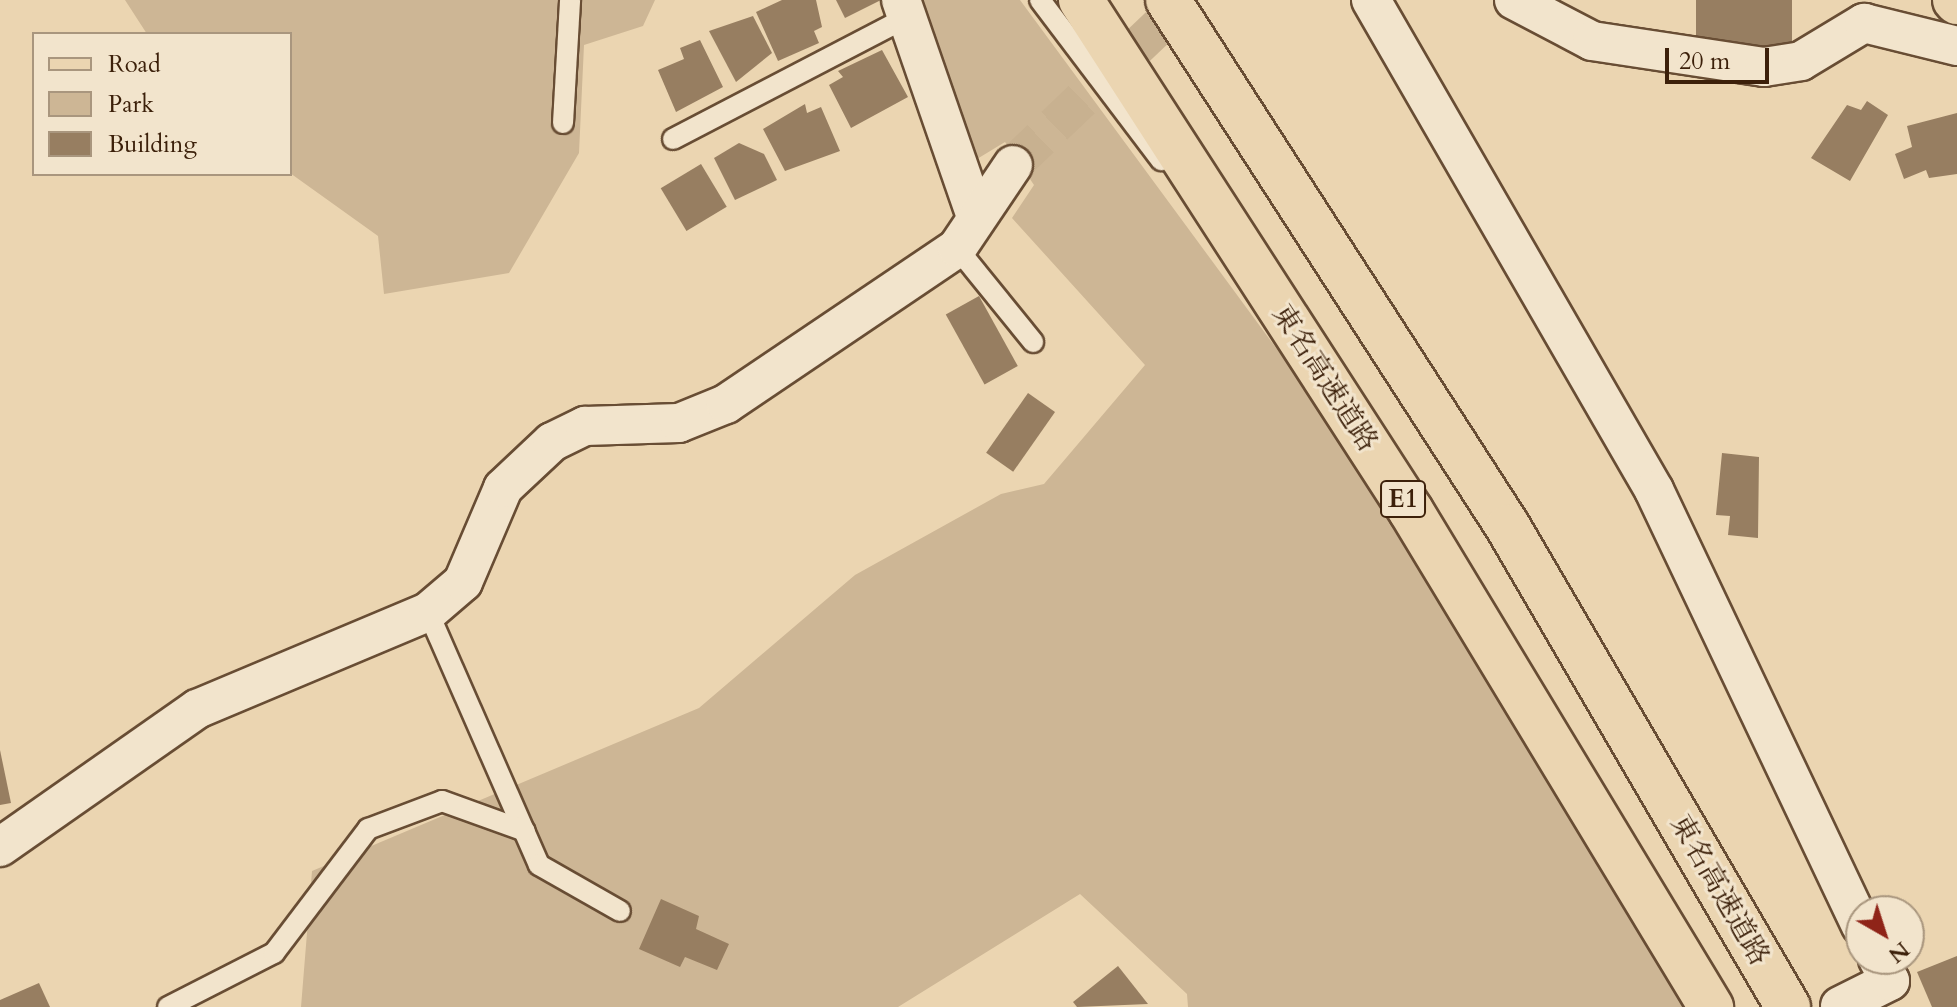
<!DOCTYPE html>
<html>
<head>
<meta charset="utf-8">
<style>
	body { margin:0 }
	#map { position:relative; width:1957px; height:1007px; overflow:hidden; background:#ebd5b1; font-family:Cardo,"Noto Serif JP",serif }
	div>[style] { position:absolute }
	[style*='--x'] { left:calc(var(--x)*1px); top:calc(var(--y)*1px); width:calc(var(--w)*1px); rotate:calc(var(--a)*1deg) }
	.green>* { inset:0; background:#cdb695 }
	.building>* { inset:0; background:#977e61; transform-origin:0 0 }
	.minor-tunnel>* { height:38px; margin-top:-19px; transform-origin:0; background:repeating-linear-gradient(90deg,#c8b190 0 38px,transparent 0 57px) }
	.roads { filter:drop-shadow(2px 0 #684d34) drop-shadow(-2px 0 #684d34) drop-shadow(0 2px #684d34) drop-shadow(0 -2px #684d34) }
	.service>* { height:20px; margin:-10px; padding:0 10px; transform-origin:10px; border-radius:10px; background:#f2e4cc }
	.minor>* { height:38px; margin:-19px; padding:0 19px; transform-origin:19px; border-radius:19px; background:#f2e4cc }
	.primary>* { height:44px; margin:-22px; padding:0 22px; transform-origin:22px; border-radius:22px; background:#ebd5b1 }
	.motorway>* { height:44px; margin:-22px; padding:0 22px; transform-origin:22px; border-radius:22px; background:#ebd5b1 }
	span { translate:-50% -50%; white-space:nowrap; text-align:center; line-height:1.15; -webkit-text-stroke:6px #f2e4cc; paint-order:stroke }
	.shield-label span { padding:2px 6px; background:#f2e4cc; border:2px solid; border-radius:6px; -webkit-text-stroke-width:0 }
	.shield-label { font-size:26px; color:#3c200a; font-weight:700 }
	.street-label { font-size:28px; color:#3c200a }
	.legend { position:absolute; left:32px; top:32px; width:260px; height:144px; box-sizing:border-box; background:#f2e4cc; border:2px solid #a9967e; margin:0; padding:10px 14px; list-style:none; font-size:24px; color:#3c200a }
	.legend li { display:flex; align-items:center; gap:16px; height:40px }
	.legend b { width:40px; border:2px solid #a9967e }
	.north { position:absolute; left:1845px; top:895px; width:80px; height:80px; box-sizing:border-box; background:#f2e4cc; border:2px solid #a9967e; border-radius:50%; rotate:141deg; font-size:22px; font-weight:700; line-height:32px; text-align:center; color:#3c200a }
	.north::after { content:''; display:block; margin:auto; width:28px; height:36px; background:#8f2418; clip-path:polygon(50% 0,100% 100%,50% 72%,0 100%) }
	.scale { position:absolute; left:1665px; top:48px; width:104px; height:36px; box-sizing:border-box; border:4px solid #3c200a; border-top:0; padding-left:10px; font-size:24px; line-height:28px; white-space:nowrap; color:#3c200a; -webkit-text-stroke:6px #f2e4cc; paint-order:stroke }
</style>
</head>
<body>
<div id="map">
	<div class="green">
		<i style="clip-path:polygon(125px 0,655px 0,643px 26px,584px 45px,579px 153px,509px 273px,384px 294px,378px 236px,290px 173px,290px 34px,147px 34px)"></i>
		<i style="clip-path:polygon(917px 0,1020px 0,1321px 409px,1543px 753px,1693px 1007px,1188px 1007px,1187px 994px,1080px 894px,898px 1007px,301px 1007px,312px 871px,699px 708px,855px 575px,1001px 494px,1044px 484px,1145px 365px,1012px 218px,1034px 185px,1005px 142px,977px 159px,939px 80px)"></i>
	</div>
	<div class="building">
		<i style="clip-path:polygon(782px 0,816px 0,822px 27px,814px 31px,819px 43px,778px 61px,756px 12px)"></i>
		<i style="clip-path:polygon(836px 0,881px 0,845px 18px)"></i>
		<i style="left:1696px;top:0;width:96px;height:54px"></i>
		<i style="clip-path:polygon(753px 16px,772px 53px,736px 82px,709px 31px)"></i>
		<i style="clip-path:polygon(700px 40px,723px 87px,676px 112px,658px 70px,684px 59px,680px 48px)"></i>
		<i style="clip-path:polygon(882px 50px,908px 97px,851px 128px,829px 85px,843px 77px,838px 71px)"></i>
		<i style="clip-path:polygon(1867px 101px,1888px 115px,1850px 181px,1811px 158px,1847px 105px,1861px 110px)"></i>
		<i style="clip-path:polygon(805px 104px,807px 113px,821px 107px,840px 151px,785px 171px,763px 129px)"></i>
		<i style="clip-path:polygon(1957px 113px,1957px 174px,1929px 178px,1926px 170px,1904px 179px,1895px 154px,1912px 147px,1907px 126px)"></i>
		<i style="clip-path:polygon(739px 143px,764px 154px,777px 180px,735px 200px,714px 158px)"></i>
		<i style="left:701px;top:164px;width:50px;height:47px;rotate:59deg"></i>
		<i style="left:979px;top:296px;width:80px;height:38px;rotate:61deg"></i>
		<i style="left:1028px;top:393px;width:33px;height:73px;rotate:35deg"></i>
		<i style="clip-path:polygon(1722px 453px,1759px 457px,1758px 538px,1728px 535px,1730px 516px,1716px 515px)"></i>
		<i style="clip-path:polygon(0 750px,11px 803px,0 805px)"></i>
		<i style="clip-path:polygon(661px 899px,699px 916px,696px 929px,729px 944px,717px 970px,685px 957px,680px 967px,639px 949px)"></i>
		<i style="clip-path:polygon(1957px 956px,1957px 1007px,1932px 1007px,1917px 972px)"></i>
		<i style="clip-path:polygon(1118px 966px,1148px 1004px,1077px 1007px,1073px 1002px)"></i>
		<i style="clip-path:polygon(39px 983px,50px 1007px,0 1007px,0 1000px)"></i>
	</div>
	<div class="minor-tunnel">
		<i style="--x:1013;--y:165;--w:239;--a:-43.6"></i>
	</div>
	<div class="roads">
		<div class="service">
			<i style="--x:1040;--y:0;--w:201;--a:52.9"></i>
			<i style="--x:563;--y:123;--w:123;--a:-86.7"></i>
			<i style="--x:673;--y:139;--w:260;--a:-27.5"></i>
			<i style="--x:957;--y:248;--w:121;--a:51"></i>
			<i style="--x:428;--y:612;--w:276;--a:66.3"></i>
			<i style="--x:539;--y:865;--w:93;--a:29.6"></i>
			<i style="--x:168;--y:1007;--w:119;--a:-27"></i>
			<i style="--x:274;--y:953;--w:156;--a:-52.8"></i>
			<i style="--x:368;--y:829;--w:79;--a:-20.7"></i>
			<i style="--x:442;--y:801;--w:88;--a:19.9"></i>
		</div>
		<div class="minor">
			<i style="--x:901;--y:0;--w:229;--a:70.9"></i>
			<i style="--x:1371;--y:0;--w:566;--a:59.99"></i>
			<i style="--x:1654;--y:490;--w:482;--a:64.6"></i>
			<i style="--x:1514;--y:0;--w:88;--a:27.7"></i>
			<i style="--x:1592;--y:41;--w:174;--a:8.6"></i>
			<i style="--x:1764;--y:67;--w:37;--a:-9"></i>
			<i style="--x:1801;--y:61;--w:74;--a:-31.1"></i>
			<i style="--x:1864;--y:23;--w:96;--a:13.9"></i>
			<i style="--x:0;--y:847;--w:241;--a:-35"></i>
			<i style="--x:197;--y:709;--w:251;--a:-22.8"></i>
			<i style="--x:428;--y:612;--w:46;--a:-40.6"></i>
			<i style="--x:463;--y:582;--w:102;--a:-66.9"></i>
			<i style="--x:503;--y:488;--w:67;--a:-43.2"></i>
			<i style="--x:552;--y:442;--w:37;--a:-26"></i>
			<i style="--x:585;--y:426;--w:94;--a:-1.8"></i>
			<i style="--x:679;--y:423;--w:51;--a:-22"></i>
			<i style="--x:726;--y:404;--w:279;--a:-34"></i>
			<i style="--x:957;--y:248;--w:100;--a:-56"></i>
			<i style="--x:1840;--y:1006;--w:56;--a:-26.6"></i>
			<i style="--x:1890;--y:981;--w:25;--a:-119"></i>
		</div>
		<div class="primary">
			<i style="--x:1955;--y:0;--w:3;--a:45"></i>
		</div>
		<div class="motorway">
			<i style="--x:1081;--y:0;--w:608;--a:57.15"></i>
			<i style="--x:1411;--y:511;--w:580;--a:58.83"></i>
			<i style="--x:1168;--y:0;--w:627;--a:57.17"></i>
			<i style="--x:1508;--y:527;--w:556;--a:59.74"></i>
		</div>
	</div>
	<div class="shield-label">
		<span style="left:1403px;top:499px">E1</span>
	</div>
	<div class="street-label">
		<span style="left:1325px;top:378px;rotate:57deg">東名高速道路</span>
		<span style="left:1720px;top:890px;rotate:60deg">東名高速道路</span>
	</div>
	<ul class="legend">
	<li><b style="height:10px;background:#ebd5b1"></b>Road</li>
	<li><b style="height:22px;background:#cdb695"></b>Park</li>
	<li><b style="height:22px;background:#977e61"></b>Building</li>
	</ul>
	<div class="north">N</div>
	<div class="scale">20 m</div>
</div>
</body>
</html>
